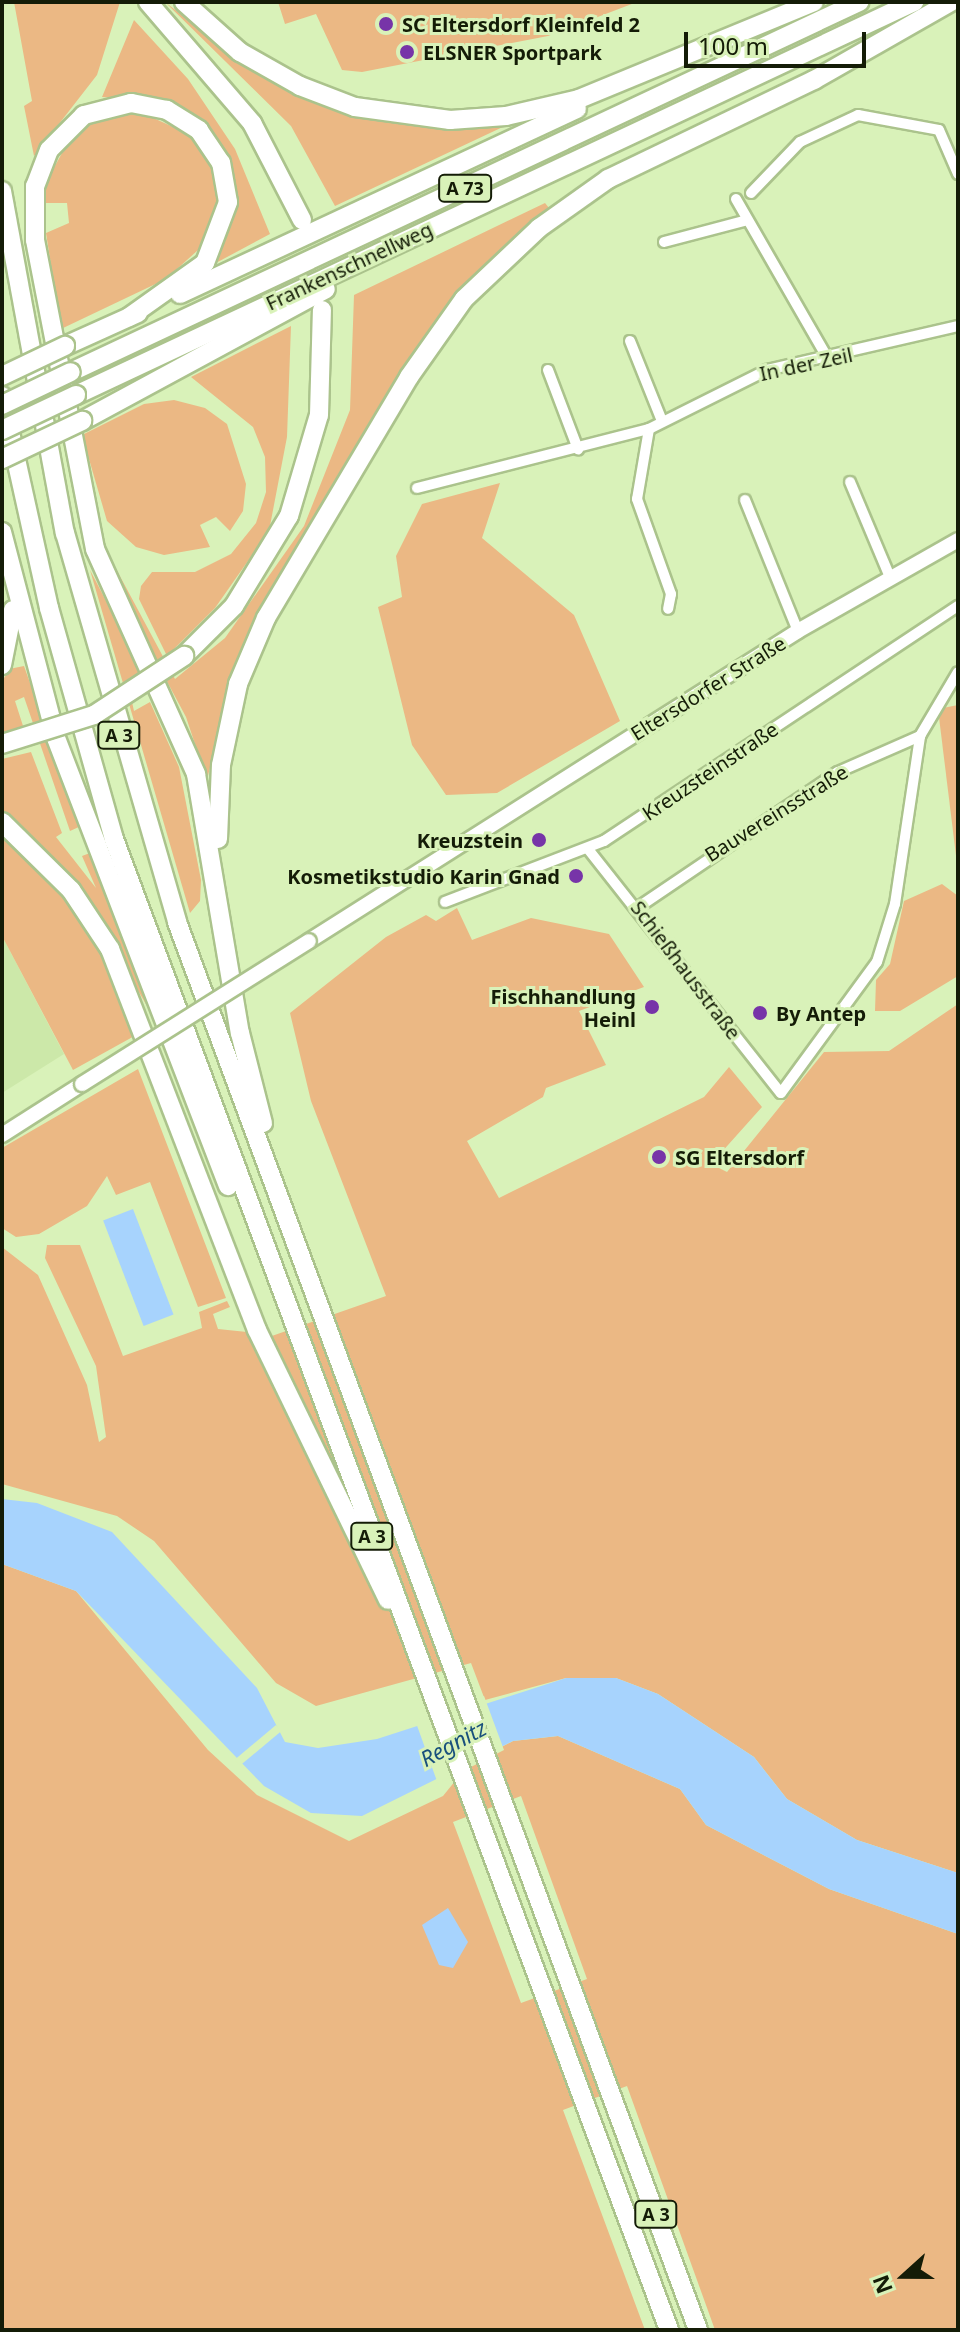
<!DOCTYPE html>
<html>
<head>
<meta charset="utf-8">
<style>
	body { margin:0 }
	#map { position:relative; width:960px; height:2332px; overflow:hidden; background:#d9f2b9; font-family:"Noto Sans",sans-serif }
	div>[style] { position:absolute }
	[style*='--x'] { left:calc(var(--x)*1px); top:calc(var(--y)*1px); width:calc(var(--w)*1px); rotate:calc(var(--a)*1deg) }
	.built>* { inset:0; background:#cce8a9 }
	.green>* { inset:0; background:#ebb884 }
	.water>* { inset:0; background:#a7d3fd; transform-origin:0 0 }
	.pier>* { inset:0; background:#d9f2b9; transform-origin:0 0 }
	.roads { filter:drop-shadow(2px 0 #abc38c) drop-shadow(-2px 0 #abc38c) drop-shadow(0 2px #abc38c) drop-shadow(0 -2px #abc38c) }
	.street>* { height:10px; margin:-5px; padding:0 5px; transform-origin:5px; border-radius:5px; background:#fff }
	.secondary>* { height:14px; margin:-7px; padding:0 7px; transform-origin:7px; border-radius:7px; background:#fff }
	.highway>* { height:18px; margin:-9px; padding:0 9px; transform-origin:9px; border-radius:9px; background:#fff }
	.bridges { filter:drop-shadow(2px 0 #abc38c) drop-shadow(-2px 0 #abc38c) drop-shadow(0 2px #abc38c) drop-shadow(0 -2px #abc38c) }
	.secondary-bridge>* { height:14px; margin:-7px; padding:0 7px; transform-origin:7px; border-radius:7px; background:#fff }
	.highway-bridge>* { height:18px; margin:-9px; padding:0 9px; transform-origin:9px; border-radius:9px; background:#fff }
	.dots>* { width:22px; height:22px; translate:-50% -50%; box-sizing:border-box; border:4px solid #d9f2b9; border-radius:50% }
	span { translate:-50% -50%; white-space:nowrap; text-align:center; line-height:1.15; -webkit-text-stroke:6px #d9f2b9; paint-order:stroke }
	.shield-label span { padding:2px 6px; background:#d9f2b9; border:2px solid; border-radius:6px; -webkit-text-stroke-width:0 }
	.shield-label { font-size:18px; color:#141c07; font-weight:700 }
	.poi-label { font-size:20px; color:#141c07; font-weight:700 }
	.left { translate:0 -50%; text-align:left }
	.right { translate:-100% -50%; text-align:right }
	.street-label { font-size:20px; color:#141c07 }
	.water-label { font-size:22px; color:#19507c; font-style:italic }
	.frame { position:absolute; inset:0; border:4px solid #141c07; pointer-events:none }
	.north { position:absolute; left:864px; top:2236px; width:80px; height:80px; -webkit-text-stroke:6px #d9f2b9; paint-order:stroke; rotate:249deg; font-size:22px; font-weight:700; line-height:32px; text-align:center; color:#141c07 }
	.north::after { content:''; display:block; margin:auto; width:28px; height:36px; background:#141c07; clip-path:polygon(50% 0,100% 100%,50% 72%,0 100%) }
	.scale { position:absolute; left:684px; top:32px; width:182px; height:36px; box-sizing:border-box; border:4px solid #141c07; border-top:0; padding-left:10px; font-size:24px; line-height:28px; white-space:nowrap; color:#141c07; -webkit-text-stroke:6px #d9f2b9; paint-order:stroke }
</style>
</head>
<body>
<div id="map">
	<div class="built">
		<i style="clip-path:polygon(2px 936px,64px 1054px,2px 1093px)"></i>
	</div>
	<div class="green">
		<i style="clip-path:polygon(14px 2px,120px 2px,97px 75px,34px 156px,24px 106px,32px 101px)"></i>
		<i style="clip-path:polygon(165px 2px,258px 74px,330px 107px,421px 127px,507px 125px,335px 206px,291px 126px)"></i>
		<i style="clip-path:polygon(278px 2px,637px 2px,548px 36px,362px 72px,342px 70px,316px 14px,285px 24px)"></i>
		<i style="clip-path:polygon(134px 20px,188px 79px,235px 149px,270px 234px,214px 264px,236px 204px,232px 170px,218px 139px,173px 102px,102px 97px)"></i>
		<i style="clip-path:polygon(138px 111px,193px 136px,212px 163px,220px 201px,208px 241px,166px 279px,61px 329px,46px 233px,69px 223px,67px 203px,43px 203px,45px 184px,73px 133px,96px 118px)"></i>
		<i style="clip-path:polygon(545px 203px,549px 208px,479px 270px,430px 329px,277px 580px,232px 675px,207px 780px,186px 717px,147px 644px,107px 552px,175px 679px,225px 638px,304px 526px,350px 410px,354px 295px)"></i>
		<i style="clip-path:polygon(291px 326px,287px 437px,269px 531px,215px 608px,167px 656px,139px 599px,141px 586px,152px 572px,195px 572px,231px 554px,256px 523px,266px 492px,265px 457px,253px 427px,191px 377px)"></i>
		<i style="clip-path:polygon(174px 400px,205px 408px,227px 424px,246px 484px,243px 511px,230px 531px,216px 517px,200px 525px,210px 547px,164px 555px,136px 547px,107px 521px,82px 435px,144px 404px)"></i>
		<i style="clip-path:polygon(500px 483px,482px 538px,574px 615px,620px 721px,497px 793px,446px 795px,412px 745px,378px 607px,402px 597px,396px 556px,422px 504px)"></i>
		<i style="clip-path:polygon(90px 570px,144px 674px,128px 684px,134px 711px,150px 702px,179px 767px,201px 880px,200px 901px,190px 913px)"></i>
		<i style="clip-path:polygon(24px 666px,81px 826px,70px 831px,24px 697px,15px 701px,24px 729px,2px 734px,2px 682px,9px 669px)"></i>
		<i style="clip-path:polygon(958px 705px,958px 872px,938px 709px)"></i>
		<i style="clip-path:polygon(31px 752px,62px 833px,56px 837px,96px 888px,82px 856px,90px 853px,147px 1006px,72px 876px,2px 812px,2px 759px)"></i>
		<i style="clip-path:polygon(2px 832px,84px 919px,138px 1034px,73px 1070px,2px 936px)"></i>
		<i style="clip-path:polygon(942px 884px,958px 896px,958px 976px,900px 1011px,875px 1011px,876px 980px,890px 964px,904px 901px)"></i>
		<i style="clip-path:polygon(457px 908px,472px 940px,531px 918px,609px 934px,644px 987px,579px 1011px,606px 1065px,546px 1088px,543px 1097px,467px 1141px,499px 1198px,704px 1097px,729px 1067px,762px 1107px,711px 1164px,727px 1172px,824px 1052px,889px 1051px,958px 1004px,958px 1873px,857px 1840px,787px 1799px,754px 1757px,658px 1694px,616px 1678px,566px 1678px,485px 1700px,471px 1663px,316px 1706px,276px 1683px,154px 1541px,117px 1516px,2px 1484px,2px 1247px,38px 1275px,87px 1385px,99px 1442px,106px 1437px,96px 1366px,45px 1258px,47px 1245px,80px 1245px,123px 1356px,202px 1328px,199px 1312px,227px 1301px,230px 1307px,213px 1314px,218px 1329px,247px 1332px,252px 1343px,386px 1296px,311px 1101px,290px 1013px,386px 937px,426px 915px,436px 921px)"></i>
		<i style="clip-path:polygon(138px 1069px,226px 1298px,198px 1307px,150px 1182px,116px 1195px,107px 1176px,87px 1206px,39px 1234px,16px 1237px,2px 1228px,2px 1148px)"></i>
		<i style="clip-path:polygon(evenodd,2px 1564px,76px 1591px,208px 1750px,257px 1795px,349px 1841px,443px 1796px,468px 1765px,513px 1741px,558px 1736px,680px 1789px,706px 1825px,829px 1889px,958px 1934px,958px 2330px,715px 2330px,627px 2086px,563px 2110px,645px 2330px,2px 2330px,2px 1564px,521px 1796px,587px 1979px,521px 2003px,453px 1822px,521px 1796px)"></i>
	</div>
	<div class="water">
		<i style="left:133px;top:1209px;width:113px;height:32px;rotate:69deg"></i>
		<i style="clip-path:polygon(2px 1499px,37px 1503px,112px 1532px,257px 1688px,285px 1742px,318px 1748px,377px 1739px,566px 1678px,616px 1678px,658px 1694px,754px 1757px,787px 1799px,857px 1840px,958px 1873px,958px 1934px,829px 1889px,706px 1825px,680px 1789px,558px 1736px,513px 1741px,362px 1816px,311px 1813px,264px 1786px,76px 1591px,2px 1564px)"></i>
		<i style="clip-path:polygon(448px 1908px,468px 1942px,453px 1968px,439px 1965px,422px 1925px)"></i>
	</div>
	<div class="pier">
		<i style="clip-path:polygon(484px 1696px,504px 1750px,438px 1784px,415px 1720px)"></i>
		<i style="left:276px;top:1725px;width:8px;height:54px;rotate:50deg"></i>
	</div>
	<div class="roads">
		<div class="street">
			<i style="--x:751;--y:193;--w:71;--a:-46.1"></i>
			<i style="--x:800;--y:142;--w:64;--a:-25"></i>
			<i style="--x:858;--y:115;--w:82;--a:10.5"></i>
			<i style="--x:939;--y:130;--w:48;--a:66.6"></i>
			<i style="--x:736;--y:199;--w:187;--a:60.1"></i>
			<i style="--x:664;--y:242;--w:83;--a:-14.7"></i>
			<i style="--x:630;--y:341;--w:86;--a:68.2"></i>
			<i style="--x:548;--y:370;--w:85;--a:69.2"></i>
			<i style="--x:649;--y:429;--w:71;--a:99.7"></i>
			<i style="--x:637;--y:499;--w:101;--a:70.3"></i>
			<i style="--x:671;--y:594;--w:15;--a:101"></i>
			<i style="--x:850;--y:482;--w:103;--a:67.2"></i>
			<i style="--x:417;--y:488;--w:239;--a:-14.3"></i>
			<i style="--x:649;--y:429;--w:132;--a:-26.6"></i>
			<i style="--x:767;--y:370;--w:196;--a:-13"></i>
			<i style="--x:745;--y:500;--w:141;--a:68"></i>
			<i style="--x:588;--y:849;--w:311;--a:51.7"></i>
			<i style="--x:781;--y:1093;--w:162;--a:-53.8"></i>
			<i style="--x:877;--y:962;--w:61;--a:-72.8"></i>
			<i style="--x:895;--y:904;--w:170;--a:-81.5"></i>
			<i style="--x:920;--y:736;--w:74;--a:-59.3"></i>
			<i style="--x:445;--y:902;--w:170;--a:-21"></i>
			<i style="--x:604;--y:841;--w:425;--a:-33.6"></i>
			<i style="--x:640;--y:906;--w:239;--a:-34.1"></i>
			<i style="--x:838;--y:772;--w:90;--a:-23.7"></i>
		</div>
		<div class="secondary">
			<i style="--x:309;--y:941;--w:579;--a:-32.37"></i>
			<i style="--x:798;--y:631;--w:184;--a:-29.6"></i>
			<i style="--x:2;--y:1135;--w:95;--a:-32.5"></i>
		</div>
		<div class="highway">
			<i style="--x:148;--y:2;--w:160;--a:49.3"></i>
			<i style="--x:252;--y:123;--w:109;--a:62.7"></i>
			<i style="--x:184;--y:2;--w:75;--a:41.8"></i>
			<i style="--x:240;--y:52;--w:69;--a:29.5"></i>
			<i style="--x:300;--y:86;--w:59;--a:20.9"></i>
			<i style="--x:355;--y:107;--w:96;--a:7.8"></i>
			<i style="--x:450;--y:120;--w:56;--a:-4.1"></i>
			<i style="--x:506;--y:116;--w:75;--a:-13.1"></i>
			<i style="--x:579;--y:99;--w:254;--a:-22.4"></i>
			<i style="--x:2;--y:191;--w:348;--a:79.6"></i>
			<i style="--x:65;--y:533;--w:405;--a:73.9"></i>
			<i style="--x:177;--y:922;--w:1501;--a:69.69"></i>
			<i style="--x:180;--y:294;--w:438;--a:-25"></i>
			<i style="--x:129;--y:317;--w:93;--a:-35.4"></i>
			<i style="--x:205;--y:263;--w:65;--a:-69.3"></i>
			<i style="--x:228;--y:202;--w:40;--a:-100"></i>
			<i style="--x:221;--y:163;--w:40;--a:-124"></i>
			<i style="--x:199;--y:130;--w:38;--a:-148"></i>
			<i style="--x:167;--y:110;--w:37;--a:-169"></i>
			<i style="--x:131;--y:103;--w:49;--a:165.7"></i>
			<i style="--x:84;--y:115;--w:49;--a:135"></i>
			<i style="--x:49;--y:150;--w:39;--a:111"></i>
			<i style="--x:35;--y:186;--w:54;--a:90"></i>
			<i style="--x:35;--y:240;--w:315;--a:79"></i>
			<i style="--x:95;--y:549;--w:247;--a:65.8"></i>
			<i style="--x:196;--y:774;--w:263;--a:80.4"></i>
			<i style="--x:240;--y:1033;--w:93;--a:75.7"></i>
			<i style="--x:65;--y:346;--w:80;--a:-24.3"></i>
			<i style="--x:71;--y:372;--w:871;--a:-25.15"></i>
			<i style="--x:76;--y:395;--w:926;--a:-25.13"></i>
			<i style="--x:2;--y:396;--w:217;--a:77.5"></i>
			<i style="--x:49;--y:608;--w:240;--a:74.3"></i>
			<i style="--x:114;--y:839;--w:1591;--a:69.58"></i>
			<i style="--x:82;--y:421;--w:277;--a:-28.4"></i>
			<i style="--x:2;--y:532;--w:213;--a:75.3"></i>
			<i style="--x:56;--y:738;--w:480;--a:69"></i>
			<i style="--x:184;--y:656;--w:71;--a:-45"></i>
			<i style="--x:234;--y:606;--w:105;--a:-58.6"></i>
			<i style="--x:289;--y:516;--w:105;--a:-73.5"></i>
			<i style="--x:319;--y:415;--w:105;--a:-88.4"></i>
			<i style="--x:2;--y:665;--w:56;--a:-78.7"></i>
			<i style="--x:2;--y:822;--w:97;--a:44.6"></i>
			<i style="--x:71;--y:890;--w:71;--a:56.5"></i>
			<i style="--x:110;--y:949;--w:408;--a:68.9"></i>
			<i style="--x:257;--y:1330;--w:300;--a:64.1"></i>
			<i style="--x:218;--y:839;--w:74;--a:-87.7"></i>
			<i style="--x:221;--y:765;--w:83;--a:-78.1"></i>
			<i style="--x:238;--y:684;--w:72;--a:-67"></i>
			<i style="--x:266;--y:618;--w:280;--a:-59.3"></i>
			<i style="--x:409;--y:377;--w:95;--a:-54.8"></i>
			<i style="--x:464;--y:299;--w:103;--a:-43.4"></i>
			<i style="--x:539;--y:228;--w:85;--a:-35.4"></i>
			<i style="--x:608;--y:179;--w:229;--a:-25.7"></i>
			<i style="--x:814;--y:80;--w:158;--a:-29.7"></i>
		</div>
	</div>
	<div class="bridges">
		<div class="secondary-bridge">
			<i style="--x:82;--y:1084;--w:268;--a:-32.2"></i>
		</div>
		<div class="highway-bridge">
			<i style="--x:2;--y:376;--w:70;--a:-25.5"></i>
			<i style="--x:2;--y:405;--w:76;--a:-25.6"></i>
			<i style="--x:2;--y:430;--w:82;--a:-25.3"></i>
			<i style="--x:2;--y:459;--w:89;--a:-25.4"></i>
			<i style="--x:2;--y:744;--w:96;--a:-17.5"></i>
			<i style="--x:94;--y:715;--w:108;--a:-33.2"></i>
		</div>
	</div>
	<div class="dots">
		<i style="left:386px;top:24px;background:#7734a8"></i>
		<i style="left:407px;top:52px;background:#7734a8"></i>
		<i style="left:539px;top:840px;background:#7734a8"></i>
		<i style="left:576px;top:876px;background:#7734a8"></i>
		<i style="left:652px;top:1007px;background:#7734a8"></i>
		<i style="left:760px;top:1013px;background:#7734a8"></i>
		<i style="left:659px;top:1157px;background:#7734a8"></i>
	</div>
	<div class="shield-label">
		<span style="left:465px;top:188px">A 73</span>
		<span style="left:119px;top:735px">A 3</span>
		<span style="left:372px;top:1536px">A 3</span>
		<span style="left:656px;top:2214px">A 3</span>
	</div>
	<div class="poi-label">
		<span class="left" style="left:402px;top:24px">SC Eltersdorf Kleinfeld 2</span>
		<span class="left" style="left:423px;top:52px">ELSNER Sportpark</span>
		<span class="right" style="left:523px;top:840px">Kreuzstein</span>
		<span class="right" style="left:560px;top:876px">Kosmetikstudio Karin Gnad</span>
		<span class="right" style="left:636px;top:1008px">Fischhandlung<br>Heinl</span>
		<span class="left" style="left:776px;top:1013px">By Antep</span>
		<span class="left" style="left:675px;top:1157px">SG Eltersdorf</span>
	</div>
	<div class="street-label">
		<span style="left:349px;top:266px;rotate:-25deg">Frankenschnellweg</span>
		<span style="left:806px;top:364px;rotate:-12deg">In der Zeil</span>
		<span style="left:708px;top:688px;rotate:-32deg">Eltersdorfer Straße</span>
		<span style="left:710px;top:771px;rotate:-34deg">Kreuzsteinstraße</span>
		<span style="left:776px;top:813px;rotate:-32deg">Bauvereinsstraße</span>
		<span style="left:686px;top:970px;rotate:53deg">Schießhausstraße</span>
	</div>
	<div class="water-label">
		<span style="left:453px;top:1743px;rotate:-29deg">Regnitz</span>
	</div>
	<div class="frame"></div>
	<div class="north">N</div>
	<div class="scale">100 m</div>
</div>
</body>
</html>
